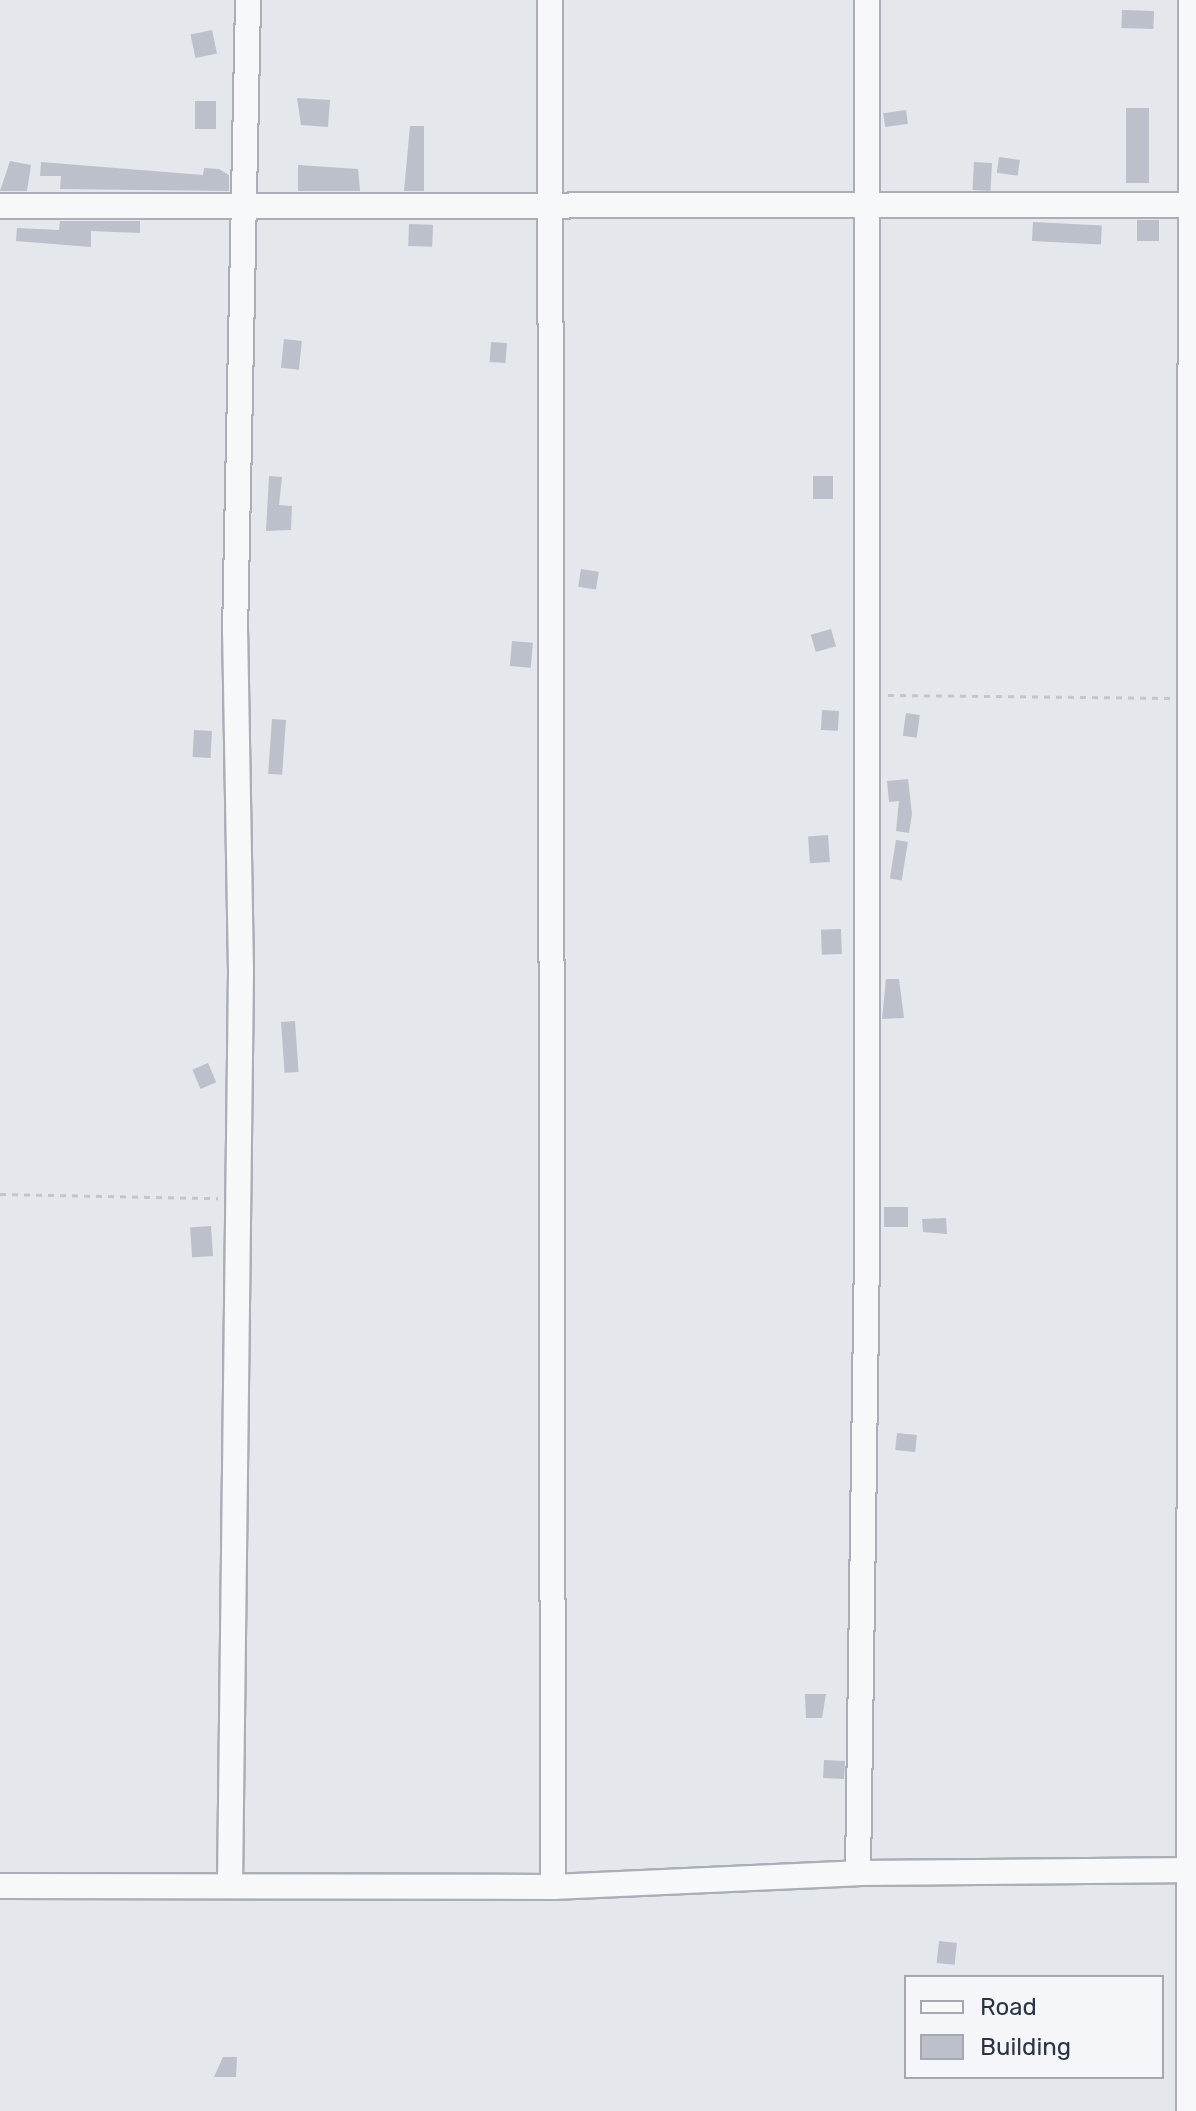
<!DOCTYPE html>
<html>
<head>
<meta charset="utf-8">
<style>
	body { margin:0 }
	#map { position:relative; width:1196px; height:2111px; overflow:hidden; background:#e4e7ec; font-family:Rubik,sans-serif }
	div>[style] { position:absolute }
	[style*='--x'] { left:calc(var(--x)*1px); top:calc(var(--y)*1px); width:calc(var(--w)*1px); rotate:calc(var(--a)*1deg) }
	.building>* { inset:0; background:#bbc0ca; transform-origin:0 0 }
	.path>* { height:3px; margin-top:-1.5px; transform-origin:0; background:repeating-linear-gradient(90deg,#c2c5cb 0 6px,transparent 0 12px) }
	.roads { filter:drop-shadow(2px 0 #a9aeb7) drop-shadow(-2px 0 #a9aeb7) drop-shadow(0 2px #a9aeb7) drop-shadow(0 -2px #a9aeb7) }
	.minor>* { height:24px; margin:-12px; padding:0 12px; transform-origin:12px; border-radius:12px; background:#f7f8fa }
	span { translate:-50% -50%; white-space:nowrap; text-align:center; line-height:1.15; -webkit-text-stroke:6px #f4f6f9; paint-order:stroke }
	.legend { position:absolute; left:904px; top:1975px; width:260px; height:104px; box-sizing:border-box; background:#f4f6f9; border:2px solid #a4a8b1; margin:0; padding:10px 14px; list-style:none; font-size:24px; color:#2b3445 }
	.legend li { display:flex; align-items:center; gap:16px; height:40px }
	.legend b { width:40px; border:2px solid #a4a8b1 }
</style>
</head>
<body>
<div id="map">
	<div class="building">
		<i style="left:1122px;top:10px;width:32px;height:18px;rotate:2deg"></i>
		<i style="left:212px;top:30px;width:24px;height:22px;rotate:78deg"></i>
		<i style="clip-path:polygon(297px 98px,330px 100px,328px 127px,301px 125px)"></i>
		<i style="left:195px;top:101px;width:21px;height:28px"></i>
		<i style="left:1126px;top:108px;width:23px;height:75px"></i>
		<i style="left:906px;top:110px;width:14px;height:23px;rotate:82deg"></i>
		<i style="clip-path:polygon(410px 126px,424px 126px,424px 191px,404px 191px)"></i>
		<i style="left:999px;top:157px;width:21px;height:16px;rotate:8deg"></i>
		<i style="clip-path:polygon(10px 161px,31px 165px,27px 191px,0 191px)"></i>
		<i style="clip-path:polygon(41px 162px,203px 175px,204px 168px,219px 169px,229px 175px,229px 191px,60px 189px,61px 176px,40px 176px)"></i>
		<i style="left:974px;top:162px;width:18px;height:28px;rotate:3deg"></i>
		<i style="clip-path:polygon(298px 165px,358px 169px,360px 191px,298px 191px)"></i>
		<i style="left:1137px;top:220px;width:22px;height:21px"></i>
		<i style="clip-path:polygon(60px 221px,140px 221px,140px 233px,91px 231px,91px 247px,16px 241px,17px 228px,59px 230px)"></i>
		<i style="left:1033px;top:222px;width:69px;height:19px;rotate:3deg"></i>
		<i style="left:409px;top:224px;width:24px;height:22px;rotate:2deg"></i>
		<i style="left:284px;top:339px;width:18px;height:29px;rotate:6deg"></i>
		<i style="left:491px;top:342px;width:16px;height:20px;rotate:4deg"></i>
		<i style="clip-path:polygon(269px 476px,282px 477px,279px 505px,292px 506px,291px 530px,266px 531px)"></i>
		<i style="left:813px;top:476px;width:20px;height:23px"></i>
		<i style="left:581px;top:569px;width:18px;height:18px;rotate:9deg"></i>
		<i style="left:831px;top:629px;width:18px;height:21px;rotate:74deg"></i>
		<i style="left:512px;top:641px;width:21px;height:25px;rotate:5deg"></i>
		<i style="left:822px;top:710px;width:17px;height:20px;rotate:3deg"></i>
		<i style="left:906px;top:713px;width:14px;height:23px;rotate:8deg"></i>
		<i style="left:272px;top:719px;width:14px;height:55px;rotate:4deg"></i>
		<i style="left:194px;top:730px;width:18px;height:27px;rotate:3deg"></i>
		<i style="clip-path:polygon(908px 779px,912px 814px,909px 833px,896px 831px,899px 801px,889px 802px,887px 781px)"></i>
		<i style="left:828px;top:835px;width:27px;height:20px;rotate:86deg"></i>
		<i style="left:896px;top:840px;width:12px;height:39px;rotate:9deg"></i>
		<i style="left:841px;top:929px;width:25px;height:20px;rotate:88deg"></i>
		<i style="clip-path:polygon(886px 979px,899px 979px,904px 1018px,882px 1019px)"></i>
		<i style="left:295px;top:1021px;width:51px;height:14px;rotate:86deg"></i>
		<i style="left:208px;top:1063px;width:21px;height:17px;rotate:67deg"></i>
		<i style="left:884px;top:1207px;width:24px;height:20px"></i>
		<i style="clip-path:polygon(946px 1218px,947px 1234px,923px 1232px,922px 1219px)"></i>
		<i style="left:211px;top:1226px;width:30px;height:21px;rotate:86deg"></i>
		<i style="left:897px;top:1433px;width:20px;height:17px;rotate:6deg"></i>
		<i style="clip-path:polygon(805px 1694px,826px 1694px,822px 1718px,806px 1718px)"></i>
		<i style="left:824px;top:1760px;width:21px;height:18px;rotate:3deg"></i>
		<i style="left:939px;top:1941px;width:18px;height:22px;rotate:6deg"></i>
		<i style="clip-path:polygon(223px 2057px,237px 2057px,236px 2077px,214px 2077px)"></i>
	</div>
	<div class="path">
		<i style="--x:888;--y:695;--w:284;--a:0.6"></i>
		<i style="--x:0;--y:1194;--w:218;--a:1.1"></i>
	</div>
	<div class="roads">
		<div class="minor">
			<i style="--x:550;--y:0;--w:1887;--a:89.91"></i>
			<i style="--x:0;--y:206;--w:1196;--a:-0.05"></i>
			<i style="--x:858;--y:1873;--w:623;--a:-89.17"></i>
			<i style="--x:867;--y:1250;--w:1250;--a:-90"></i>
			<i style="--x:0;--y:1886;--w:553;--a:0.1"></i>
			<i style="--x:553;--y:1887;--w:305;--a:-2.6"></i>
			<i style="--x:858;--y:1873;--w:338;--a:-0.5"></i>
			<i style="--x:230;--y:1886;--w:916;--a:-89.31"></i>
			<i style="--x:241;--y:970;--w:337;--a:-91"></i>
			<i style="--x:235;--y:633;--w:633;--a:-88.82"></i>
			<i style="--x:1189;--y:2111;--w:2111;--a:-89.95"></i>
		</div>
	</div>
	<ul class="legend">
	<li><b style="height:10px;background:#f7f8fa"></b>Road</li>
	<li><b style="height:22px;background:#bbc0ca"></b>Building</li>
	</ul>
</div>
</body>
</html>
